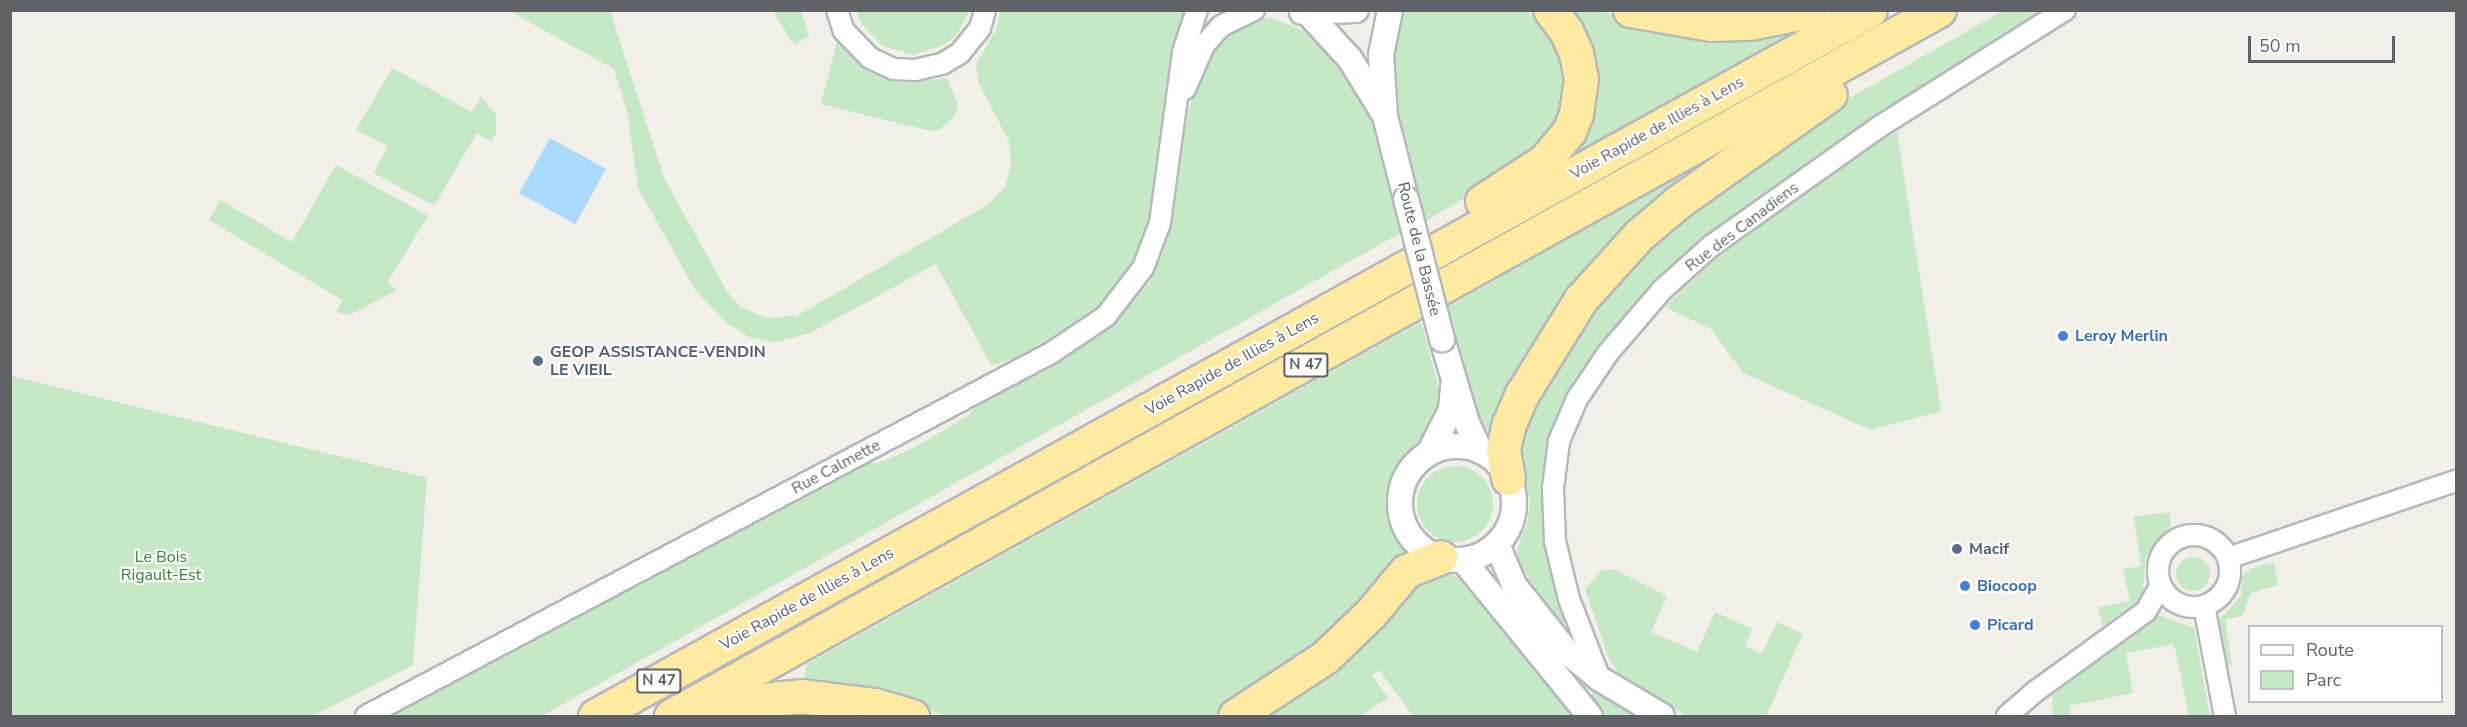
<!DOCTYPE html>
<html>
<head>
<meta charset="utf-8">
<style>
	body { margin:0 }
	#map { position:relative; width:2467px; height:727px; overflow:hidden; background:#f1efe8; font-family:"Nunito Sans",sans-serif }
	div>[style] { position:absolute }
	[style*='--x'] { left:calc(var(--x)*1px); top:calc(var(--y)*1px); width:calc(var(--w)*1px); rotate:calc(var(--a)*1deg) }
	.green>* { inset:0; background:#c5e8c5 }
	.round { border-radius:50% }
	.water>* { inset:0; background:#aadaff; transform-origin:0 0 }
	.roads { filter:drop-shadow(2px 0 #b5b8bc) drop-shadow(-2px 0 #b5b8bc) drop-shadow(0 2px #b5b8bc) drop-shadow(0 -2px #b5b8bc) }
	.minor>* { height:20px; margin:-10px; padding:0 10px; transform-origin:10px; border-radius:10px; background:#fff }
	.minor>.ring { margin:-10px; padding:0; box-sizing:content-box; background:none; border:20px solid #fff; border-radius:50% }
	.tertiary>* { height:24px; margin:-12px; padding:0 12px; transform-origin:12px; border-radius:12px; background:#fff }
	.tertiary>.ring { margin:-12px; padding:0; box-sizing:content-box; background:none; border:24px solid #fff; border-radius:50% }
	.trunk>* { height:33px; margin:-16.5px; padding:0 16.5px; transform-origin:16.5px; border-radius:16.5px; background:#feeaa1 }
	.bridges { filter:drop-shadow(2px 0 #b5b8bc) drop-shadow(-2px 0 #b5b8bc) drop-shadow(0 2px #b5b8bc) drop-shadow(0 -2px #b5b8bc) }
	.tertiary-bridge>* { height:24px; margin:-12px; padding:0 12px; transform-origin:12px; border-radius:12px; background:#fff }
	.dots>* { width:16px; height:16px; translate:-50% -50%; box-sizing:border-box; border:3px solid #fff; border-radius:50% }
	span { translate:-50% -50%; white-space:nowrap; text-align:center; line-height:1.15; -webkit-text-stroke:4.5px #fff; paint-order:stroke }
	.shield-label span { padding:2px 4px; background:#fff; border:2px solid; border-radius:4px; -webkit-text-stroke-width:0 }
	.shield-label { font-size:15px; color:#5f6368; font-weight:700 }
	.street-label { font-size:16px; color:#5f6368 }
	.shop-label { font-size:16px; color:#366cbe; font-weight:700 }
	.left { translate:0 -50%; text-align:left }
	.service-label { font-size:16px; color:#4e5e75; font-weight:700 }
	.park-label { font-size:16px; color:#348238 }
	.frame { position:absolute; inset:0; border:12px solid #5f6368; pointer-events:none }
	.legend { position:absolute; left:2248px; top:625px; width:195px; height:78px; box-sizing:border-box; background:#fff; border:2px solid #bfc1c3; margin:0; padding:8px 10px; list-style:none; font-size:18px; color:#5f6368 }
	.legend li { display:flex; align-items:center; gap:12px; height:30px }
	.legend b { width:30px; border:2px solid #bfc1c3 }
	.scale { position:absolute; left:2248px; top:36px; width:147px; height:27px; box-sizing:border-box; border:3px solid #5f6368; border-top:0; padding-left:8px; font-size:18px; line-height:21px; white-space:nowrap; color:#5f6368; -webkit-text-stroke:4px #fff; paint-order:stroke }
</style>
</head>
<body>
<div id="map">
	<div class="green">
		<i style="clip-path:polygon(509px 11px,610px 11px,664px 178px,728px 293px,740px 307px,767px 318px,797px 316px,989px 204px,1005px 187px,1011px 164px,1009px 141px,979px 84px,976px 65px,997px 27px,1000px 11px,1189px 11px,1169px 84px,1146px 233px,1138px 257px,1121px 285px,1076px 326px,1019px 358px,991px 365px,936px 264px,810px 333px,776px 342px,749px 337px,727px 323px,696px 291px,638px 188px,627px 111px,614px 69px)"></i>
		<i style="clip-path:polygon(773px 11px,801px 11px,809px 36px,794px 45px)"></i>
		<i style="clip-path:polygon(856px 11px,856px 10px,969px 11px,958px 33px,944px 45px,913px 55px,883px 46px,861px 24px)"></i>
		<i style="clip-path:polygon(1400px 11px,1526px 11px,1543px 23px,1555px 41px,1567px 92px,1558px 120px,1537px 149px,1506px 173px,1424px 222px,1395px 110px,1391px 32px)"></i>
		<i style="clip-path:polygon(1565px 11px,1600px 11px,1639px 22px,1797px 30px,1565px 158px)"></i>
		<i style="clip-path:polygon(2003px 11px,2043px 11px,1873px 118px,1708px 239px,1654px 285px,1574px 379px,1550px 445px,1566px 608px,1563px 626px,1520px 566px,1517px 550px,1528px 520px,1530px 500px,1520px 473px,1516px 440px,1522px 406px,1645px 239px,1807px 122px)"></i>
		<i style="clip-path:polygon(1271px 18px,1313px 34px,1340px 61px,1373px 117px,1402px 232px,542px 716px,388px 716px,863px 463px,877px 463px,910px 450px,968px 416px,976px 404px,1088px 343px,1149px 283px,1168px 239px,1188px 110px,1211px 49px,1222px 35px,1258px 19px)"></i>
		<i style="clip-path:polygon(837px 42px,870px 73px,900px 83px,947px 78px,958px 105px,955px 116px,939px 130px,931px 131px,821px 104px)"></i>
		<i style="clip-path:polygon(392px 68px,472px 112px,481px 97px,496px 114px,496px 134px,491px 142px,477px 133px,434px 206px,374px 173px,388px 146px,356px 130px)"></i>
		<i style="clip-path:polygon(1897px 132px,1941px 411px,1871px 430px,1743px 373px,1711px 329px,1665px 307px,1717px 257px,1847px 160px)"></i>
		<i style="clip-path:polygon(1728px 149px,1663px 201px,1496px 432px,1483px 429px,1448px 307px)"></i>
		<i style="clip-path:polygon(336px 165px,428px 216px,387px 283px,397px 290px,350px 315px,337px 312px,342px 300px,209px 220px,220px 200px,292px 242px)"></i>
		<i style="clip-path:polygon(1421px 322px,1440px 391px,1440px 412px,1424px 444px,1396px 476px,1391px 515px,1395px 530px,1414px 556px,1366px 609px,1222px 716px,948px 716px,895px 701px,812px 689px,804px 677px,807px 664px)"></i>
		<i style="clip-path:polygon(11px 376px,427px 478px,413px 665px,312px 716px,11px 716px)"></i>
		<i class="round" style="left:1417px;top:466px;width:76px;height:76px"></i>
		<i style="clip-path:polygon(2169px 512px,2171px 525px,2146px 556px,2143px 592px,2138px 601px,2102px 626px,2098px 607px,2130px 601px,2123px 569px,2141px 566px,2134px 517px)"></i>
		<i class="round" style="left:2176px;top:557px;width:34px;height:34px"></i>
		<i style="clip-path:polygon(2274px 562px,2278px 585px,2251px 593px,2242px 616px,2225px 620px,2232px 665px,2226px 666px,2218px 621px,2241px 596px,2242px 577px,2250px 569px)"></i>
		<i style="clip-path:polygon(1445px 570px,1470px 585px,1575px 716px,1413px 716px,1379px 670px,1372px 675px,1388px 698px,1361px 716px,1246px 716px,1401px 583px)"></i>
		<i style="clip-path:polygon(1602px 570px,1615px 570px,1667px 596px,1651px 632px,1697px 652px,1715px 612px,1752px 629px,1745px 646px,1762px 654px,1777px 622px,1803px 634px,1766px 716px,1686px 716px,1620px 675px,1609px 659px,1585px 589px)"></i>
		<i style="clip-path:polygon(2159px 615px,2194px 628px,2210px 716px,2189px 716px,2174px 644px,2126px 653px,2133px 693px,2069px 706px,2071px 716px,2053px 716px,2052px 696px)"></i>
		<i style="clip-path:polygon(1596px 690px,1638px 716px,1602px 716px,1594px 706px,1592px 694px)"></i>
	</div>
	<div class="water">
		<i style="left:550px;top:138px;width:64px;height:63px;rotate:29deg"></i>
	</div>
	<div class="roads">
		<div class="minor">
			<i style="--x:837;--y:10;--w:22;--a:72"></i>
			<i style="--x:844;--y:31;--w:37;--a:46"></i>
			<i style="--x:870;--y:58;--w:26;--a:25"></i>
			<i style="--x:894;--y:69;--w:21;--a:3"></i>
			<i style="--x:915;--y:70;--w:28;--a:-13"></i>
			<i style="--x:942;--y:64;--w:21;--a:-31"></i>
			<i style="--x:960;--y:53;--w:32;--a:-51"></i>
			<i style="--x:980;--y:28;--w:19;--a:-74"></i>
			<i style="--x:1185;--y:89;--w:48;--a:-66.6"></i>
			<i style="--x:1204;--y:45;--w:25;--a:-48"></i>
			<i style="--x:1221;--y:26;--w:37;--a:-26"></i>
			<i class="ring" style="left:2158px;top:535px;width:52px;height:52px"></i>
			<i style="--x:2228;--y:558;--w:241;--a:-18.7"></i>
			<i style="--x:2204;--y:606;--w:112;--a:79.2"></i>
			<i style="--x:1600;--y:679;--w:86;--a:-111.2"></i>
			<i style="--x:1569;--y:599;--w:60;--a:-103.6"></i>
			<i style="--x:1555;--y:541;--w:53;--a:-92.2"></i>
			<i style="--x:1553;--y:488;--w:47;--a:-82.7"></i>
			<i style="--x:1559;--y:441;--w:46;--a:-66.8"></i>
			<i style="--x:1577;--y:399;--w:55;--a:-56"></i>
			<i style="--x:1608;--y:353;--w:83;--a:-49.4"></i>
			<i style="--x:1662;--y:290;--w:66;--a:-41.9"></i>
			<i style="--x:1711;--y:246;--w:206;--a:-35.3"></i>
			<i style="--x:1879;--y:127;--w:220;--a:-32.2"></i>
			<i style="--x:366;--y:716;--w:775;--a:-27.92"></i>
			<i style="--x:1051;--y:353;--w:66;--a:-33.9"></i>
			<i style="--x:1106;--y:316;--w:61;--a:-52.4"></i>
			<i style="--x:1143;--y:268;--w:48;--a:-69.3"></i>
			<i style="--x:1160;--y:223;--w:173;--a:-82.3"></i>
			<i style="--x:1183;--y:52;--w:44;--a:-71.6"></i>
			<i style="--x:2007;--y:716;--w:38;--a:-41"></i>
			<i style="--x:2036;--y:691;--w:136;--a:-36"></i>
			<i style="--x:2146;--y:611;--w:28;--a:-60"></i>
		</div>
		<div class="tertiary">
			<i style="--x:1390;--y:10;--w:46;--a:101.3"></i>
			<i style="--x:1381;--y:55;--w:61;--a:86.2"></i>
			<i style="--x:1385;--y:116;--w:86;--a:75.8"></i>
			<i style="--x:1302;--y:12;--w:54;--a:-2.1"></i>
			<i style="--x:1308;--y:13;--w:62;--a:47.6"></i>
			<i style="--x:1350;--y:59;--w:61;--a:58.4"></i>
			<i style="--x:1442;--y:339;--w:88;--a:73.4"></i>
			<i style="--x:1467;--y:423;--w:31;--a:65"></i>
			<i class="ring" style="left:1400px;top:446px;width:90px;height:90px"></i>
			<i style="--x:1429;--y:453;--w:48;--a:-62.9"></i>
			<i style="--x:1451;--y:410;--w:24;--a:-85"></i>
			<i style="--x:1497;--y:544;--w:44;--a:67.5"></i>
			<i style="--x:1514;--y:585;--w:85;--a:51.7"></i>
			<i style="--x:1567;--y:652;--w:43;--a:39.3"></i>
			<i style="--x:1600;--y:679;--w:72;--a:30.8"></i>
			<i style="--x:1463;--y:560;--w:201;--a:50.9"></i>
		</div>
		<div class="trunk">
			<i style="--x:1630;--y:10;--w:82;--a:9.8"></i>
			<i style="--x:1711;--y:24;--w:38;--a:-2"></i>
			<i style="--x:1749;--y:23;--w:67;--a:-11.1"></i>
			<i style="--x:1482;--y:201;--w:74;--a:-32.8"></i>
			<i style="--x:1544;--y:161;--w:39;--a:-50"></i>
			<i style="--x:1569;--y:131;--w:18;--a:-68"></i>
			<i style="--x:1576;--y:114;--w:35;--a:-82"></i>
			<i style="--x:1581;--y:79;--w:26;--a:-101"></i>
			<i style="--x:1576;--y:53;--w:24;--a:-114"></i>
			<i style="--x:1566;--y:31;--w:26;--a:-127"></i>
			<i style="--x:1508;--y:478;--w:29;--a:-100"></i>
			<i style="--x:1503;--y:449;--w:26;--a:-77"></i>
			<i style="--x:1509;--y:424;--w:33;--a:-67"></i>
			<i style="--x:1522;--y:394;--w:112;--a:-58.2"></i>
			<i style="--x:1581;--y:299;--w:86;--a:-47.8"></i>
			<i style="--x:1639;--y:235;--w:51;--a:-40.2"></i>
			<i style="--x:1678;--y:202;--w:186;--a:-35.4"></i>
			<i style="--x:595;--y:716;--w:1457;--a:-28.97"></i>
			<i style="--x:671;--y:716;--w:1451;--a:-29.11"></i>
			<i style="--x:707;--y:716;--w:47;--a:-18.4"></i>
			<i style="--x:752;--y:701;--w:49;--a:-5.8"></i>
			<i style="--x:801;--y:696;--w:75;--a:6.9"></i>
			<i style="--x:875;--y:705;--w:39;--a:17"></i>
			<i style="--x:1235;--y:716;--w:108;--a:-33.2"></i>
			<i style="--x:1325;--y:657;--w:62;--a:-43.7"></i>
			<i style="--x:1370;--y:614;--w:56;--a:-50.1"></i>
			<i style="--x:1406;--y:571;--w:37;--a:-22"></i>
		</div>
	</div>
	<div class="bridges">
		<div class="tertiary-bridge">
			<i style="--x:1406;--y:199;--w:145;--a:75.6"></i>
		</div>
	</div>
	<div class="dots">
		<i style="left:2063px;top:336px;background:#3f7fe0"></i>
		<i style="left:538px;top:361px;background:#5c6f8a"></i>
		<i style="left:1957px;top:549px;background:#5c6f8a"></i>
		<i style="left:1965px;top:586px;background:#3f7fe0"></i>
		<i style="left:1975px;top:625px;background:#3f7fe0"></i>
	</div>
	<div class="shield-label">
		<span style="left:1306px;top:365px">N 47</span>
		<span style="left:659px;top:681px">N 47</span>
	</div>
	<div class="street-label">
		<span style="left:1657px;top:128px;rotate:-29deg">Voie Rapide de Illies à Lens</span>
		<span style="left:1742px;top:227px;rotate:-37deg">Rue des Canadiens</span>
		<span style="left:1419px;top:249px;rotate:76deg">Route de la Bassée</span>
		<span style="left:1232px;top:364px;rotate:-29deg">Voie Rapide de Illies à Lens</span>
		<span style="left:836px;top:467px;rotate:-28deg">Rue Calmette</span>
		<span style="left:807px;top:599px;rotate:-29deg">Voie Rapide de Illies à Lens</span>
	</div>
	<div class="shop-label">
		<span class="left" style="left:2075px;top:336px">Leroy Merlin</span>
		<span class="left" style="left:1977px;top:586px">Biocoop</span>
		<span class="left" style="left:1987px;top:625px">Picard</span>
	</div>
	<div class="service-label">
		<span class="left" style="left:550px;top:361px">GEOP ASSISTANCE-VENDIN<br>LE VIEIL</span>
		<span class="left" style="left:1969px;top:549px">Macif</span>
	</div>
	<div class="park-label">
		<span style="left:161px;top:566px">Le Bois<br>Rigault-Est</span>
	</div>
	<div class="frame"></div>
	<ul class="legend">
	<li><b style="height:8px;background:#fff"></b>Route</li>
	<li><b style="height:16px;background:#c5e8c5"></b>Parc</li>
	</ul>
	<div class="scale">50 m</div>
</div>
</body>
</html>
